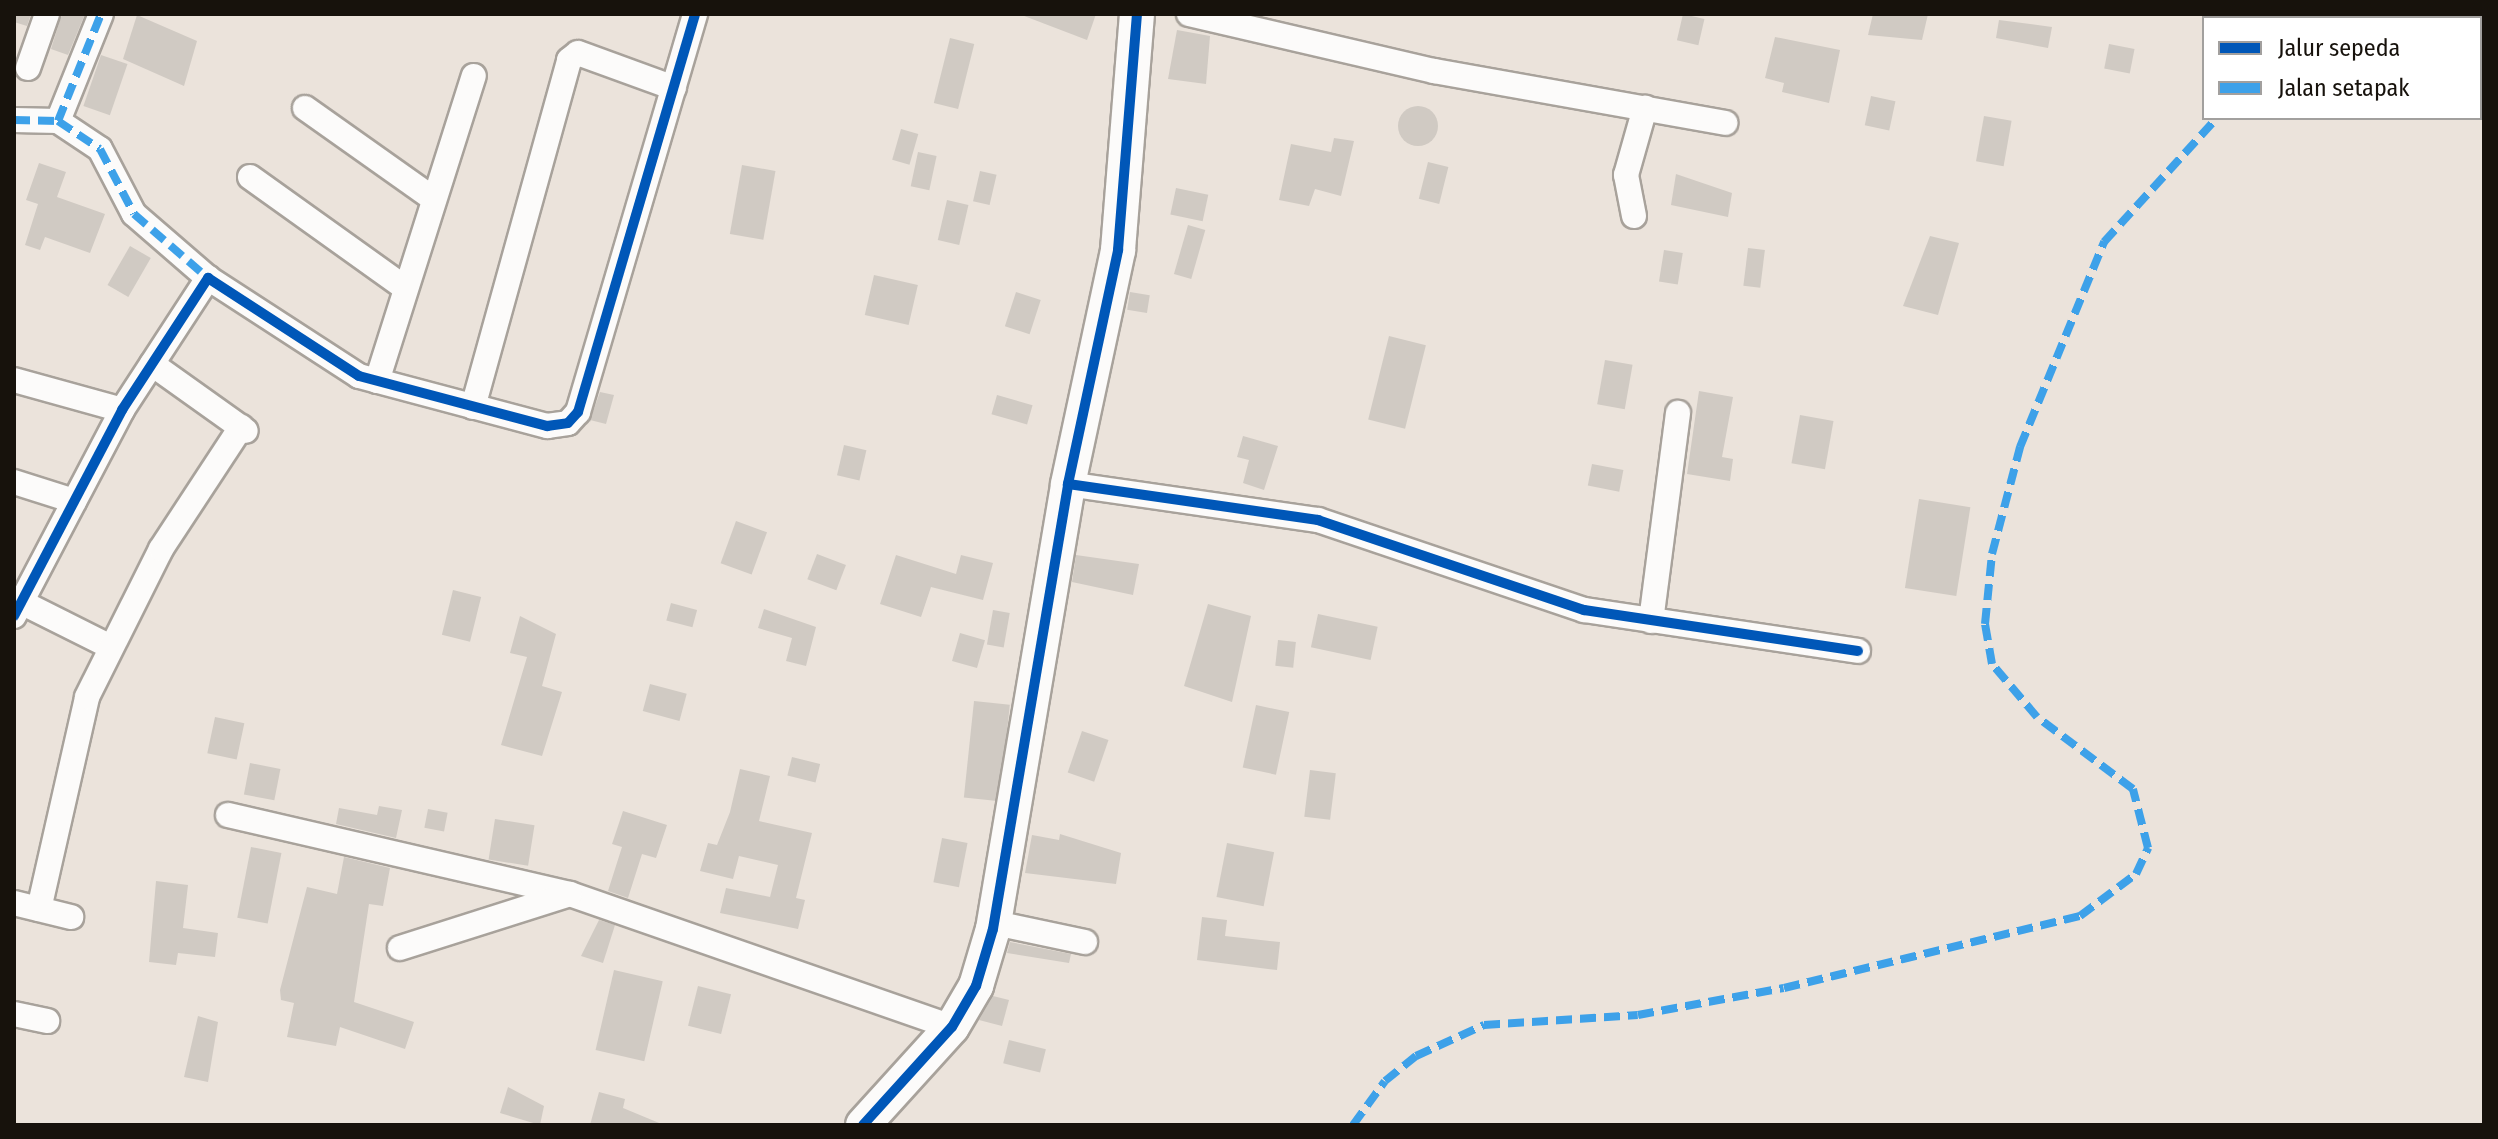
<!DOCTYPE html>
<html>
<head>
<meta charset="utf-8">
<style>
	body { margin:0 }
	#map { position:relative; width:2498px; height:1139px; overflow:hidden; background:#ebe3db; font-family:"Fira Sans Condensed",sans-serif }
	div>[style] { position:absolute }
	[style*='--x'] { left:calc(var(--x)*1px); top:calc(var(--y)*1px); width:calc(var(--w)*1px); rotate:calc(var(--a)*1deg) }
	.building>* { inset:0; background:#d0cac3; transform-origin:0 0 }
	.round { border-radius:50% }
	.roads { filter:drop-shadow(2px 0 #a8a29b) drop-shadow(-2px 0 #a8a29b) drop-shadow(0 2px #a8a29b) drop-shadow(0 -2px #a8a29b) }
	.street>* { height:24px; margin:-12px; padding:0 12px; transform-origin:12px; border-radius:12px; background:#fcfbfa }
	.secondary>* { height:34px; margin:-17px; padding:0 17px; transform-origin:17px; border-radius:17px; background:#fcfbfa }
	.quiet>* { height:8px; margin-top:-4px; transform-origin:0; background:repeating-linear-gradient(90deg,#3da1e9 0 16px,transparent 0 24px) }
	.cycleway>* { height:10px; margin:-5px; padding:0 5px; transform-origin:5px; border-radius:5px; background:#0057b8 }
	span { translate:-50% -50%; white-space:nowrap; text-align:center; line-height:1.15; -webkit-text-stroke:8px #fff; paint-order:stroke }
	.frame { position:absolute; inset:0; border:16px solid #17120c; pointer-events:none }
	.legend { position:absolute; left:2202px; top:16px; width:280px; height:104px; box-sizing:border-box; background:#fff; border:2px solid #a2a09e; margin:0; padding:10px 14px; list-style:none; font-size:24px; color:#17120c }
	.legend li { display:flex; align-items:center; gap:16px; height:40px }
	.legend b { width:40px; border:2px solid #a2a09e }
</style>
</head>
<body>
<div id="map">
	<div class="building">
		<i style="clip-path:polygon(14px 14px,31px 14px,27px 26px,14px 22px)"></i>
		<i style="clip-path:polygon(62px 14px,85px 14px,68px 55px,51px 49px)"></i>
		<i style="clip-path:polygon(1019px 14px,1096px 14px,1087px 40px)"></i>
		<i style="left:1683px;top:14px;width:22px;height:27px;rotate:13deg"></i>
		<i style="clip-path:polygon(1873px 14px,1928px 14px,1922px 40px,1868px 35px)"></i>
		<i style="clip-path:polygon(137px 15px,197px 41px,184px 86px,123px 59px)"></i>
		<i style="clip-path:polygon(1999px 20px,2052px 27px,2048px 48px,1996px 38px)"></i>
		<i style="clip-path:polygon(1177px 30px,1210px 36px,1206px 84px,1168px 79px)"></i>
		<i style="clip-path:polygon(1775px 37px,1840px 50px,1829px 103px,1782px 92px,1784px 83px,1765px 78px)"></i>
		<i style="left:950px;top:38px;width:25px;height:67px;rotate:14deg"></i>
		<i style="left:2109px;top:44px;width:26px;height:25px;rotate:11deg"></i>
		<i style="left:101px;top:55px;width:28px;height:54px;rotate:19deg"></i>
		<i style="left:1871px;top:96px;width:25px;height:30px;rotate:12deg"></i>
		<i class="round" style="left:1398px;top:106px;width:40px;height:40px"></i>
		<i style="left:1984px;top:116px;width:28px;height:46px;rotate:10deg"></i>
		<i style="left:901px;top:129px;width:18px;height:32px;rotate:16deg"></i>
		<i style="clip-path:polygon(1334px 138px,1354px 141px,1341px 196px,1315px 189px,1309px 206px,1279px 200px,1291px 144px,1331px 152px)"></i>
		<i style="left:918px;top:152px;width:19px;height:35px;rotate:12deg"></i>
		<i style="left:1428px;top:162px;width:21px;height:38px;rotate:14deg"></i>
		<i style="clip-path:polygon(39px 163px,66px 172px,57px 197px,105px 214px,90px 253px,45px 237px,40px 250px,25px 245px,38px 204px,26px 200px)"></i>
		<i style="left:742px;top:165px;width:34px;height:70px;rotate:10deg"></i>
		<i style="left:980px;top:171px;width:17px;height:31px;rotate:13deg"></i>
		<i style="clip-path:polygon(1676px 174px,1732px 193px,1728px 217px,1671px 205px)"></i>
		<i style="left:1176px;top:188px;width:33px;height:27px;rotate:12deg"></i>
		<i style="left:947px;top:200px;width:22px;height:41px;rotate:13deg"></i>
		<i style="left:1188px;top:225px;width:18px;height:51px;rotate:16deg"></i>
		<i style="clip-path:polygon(1930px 236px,1959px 243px,1938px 315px,1903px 306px)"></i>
		<i style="left:130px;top:246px;width:24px;height:45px;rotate:30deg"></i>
		<i style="left:1748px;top:248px;width:17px;height:38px;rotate:7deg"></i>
		<i style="left:1664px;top:250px;width:19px;height:32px;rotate:9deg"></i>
		<i style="left:874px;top:275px;width:45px;height:41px;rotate:13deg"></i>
		<i style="left:1016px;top:292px;width:26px;height:36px;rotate:18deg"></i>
		<i style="left:1130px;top:292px;width:20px;height:18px;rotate:9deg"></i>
		<i style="left:1389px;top:336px;width:38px;height:86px;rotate:14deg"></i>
		<i style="left:1605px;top:360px;width:28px;height:45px;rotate:10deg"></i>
		<i style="clip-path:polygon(1699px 391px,1733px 397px,1722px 457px,1733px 459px,1730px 481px,1687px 474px)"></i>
		<i style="clip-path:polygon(600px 392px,614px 395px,606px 424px,590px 420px)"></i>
		<i style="left:997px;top:395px;width:37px;height:20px;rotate:16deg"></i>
		<i style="left:1800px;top:415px;width:34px;height:49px;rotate:10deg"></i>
		<i style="clip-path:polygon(1243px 436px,1278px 446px,1264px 490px,1243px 483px,1249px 460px,1237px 457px)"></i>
		<i style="left:844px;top:445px;width:23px;height:31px;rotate:13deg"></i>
		<i style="left:1592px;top:464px;width:32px;height:22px;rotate:11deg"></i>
		<i style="left:1919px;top:499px;width:52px;height:90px;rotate:9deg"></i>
		<i style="left:736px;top:521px;width:33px;height:45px;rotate:20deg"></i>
		<i style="left:817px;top:554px;width:31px;height:27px;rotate:21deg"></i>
		<i style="clip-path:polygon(896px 555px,956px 574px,961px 555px,993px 563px,983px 600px,931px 587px,921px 617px,880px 604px)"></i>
		<i style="clip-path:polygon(1076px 555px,1139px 564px,1133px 595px,1072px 582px)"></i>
		<i style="left:453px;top:590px;width:29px;height:46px;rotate:14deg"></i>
		<i style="left:671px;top:603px;width:27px;height:18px;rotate:15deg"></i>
		<i style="clip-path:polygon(1208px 604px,1251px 616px,1232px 702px,1184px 686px)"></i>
		<i style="clip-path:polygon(764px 609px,816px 627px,806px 666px,786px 661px,792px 638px,758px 628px)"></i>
		<i style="left:993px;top:610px;width:17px;height:35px;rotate:10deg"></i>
		<i style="left:1318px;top:614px;width:61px;height:34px;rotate:12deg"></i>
		<i style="clip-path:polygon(520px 616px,556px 634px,542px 686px,562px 692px,542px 756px,501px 745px,527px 657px,510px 653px)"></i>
		<i style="left:960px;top:633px;width:26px;height:29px;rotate:16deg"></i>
		<i style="left:1278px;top:640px;width:18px;height:26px;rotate:6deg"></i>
		<i style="left:650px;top:684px;width:38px;height:28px;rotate:15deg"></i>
		<i style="left:974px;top:701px;width:36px;height:97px;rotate:6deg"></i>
		<i style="left:1256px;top:705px;width:34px;height:64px;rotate:12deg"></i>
		<i style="left:215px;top:717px;width:30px;height:37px;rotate:12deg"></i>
		<i style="left:1082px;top:731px;width:28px;height:44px;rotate:19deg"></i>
		<i style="left:792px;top:757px;width:29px;height:19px;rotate:14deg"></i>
		<i style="left:250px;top:763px;width:31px;height:32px;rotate:11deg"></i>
		<i style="clip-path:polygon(740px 769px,770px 776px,759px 821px,812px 833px,796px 898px,805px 900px,798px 929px,720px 913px,726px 888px,770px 897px,778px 865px,739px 856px,733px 879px,700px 871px,708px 843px,717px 845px,730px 812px)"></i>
		<i style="left:1310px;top:770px;width:26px;height:47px;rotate:7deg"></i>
		<i style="clip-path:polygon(379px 806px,402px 810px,396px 838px,336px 824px,339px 808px,377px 815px)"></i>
		<i style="left:428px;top:809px;width:20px;height:19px;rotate:11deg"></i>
		<i style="clip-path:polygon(623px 811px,667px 825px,656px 858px,642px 854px,628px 898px,608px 891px,622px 847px,612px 844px)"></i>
		<i style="left:495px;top:819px;width:40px;height:41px;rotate:9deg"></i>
		<i style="clip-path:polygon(1060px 834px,1121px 853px,1116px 884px,1025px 873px,1032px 835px,1059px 840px)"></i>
		<i style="left:942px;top:838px;width:26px;height:45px;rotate:11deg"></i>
		<i style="left:1227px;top:843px;width:48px;height:55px;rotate:11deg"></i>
		<i style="left:251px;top:847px;width:31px;height:72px;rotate:11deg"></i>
		<i style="clip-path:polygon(344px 857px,390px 868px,383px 906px,369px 904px,354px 1002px,414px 1022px,405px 1049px,340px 1027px,336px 1046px,287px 1037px,294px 1003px,281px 1000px,280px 990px,307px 887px,337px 894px)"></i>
		<i style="clip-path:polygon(156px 881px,188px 885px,183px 928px,218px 933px,215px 957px,178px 953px,176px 965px,149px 962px)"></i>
		<i style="clip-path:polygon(1202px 917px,1227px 920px,1225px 936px,1280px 942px,1277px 970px,1197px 960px)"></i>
		<i style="clip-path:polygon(599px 920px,615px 925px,603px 963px,581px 956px)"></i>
		<i style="clip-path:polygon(1010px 942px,1071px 954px,1069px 963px,1007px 953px)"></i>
		<i style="left:614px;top:970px;width:50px;height:82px;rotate:13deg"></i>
		<i style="left:698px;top:986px;width:34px;height:41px;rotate:14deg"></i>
		<i style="clip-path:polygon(993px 996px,1009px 1000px,1002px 1026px,979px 1020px)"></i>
		<i style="clip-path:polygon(198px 1016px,218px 1022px,208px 1082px,184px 1077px)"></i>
		<i style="left:1009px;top:1040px;width:38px;height:24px;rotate:14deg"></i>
		<i style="clip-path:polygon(508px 1087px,544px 1106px,540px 1125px,500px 1113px)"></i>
		<i style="clip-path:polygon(599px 1092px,625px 1099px,623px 1108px,664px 1125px,590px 1125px)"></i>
	</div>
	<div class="roads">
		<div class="street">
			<i style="--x:1189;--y:14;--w:252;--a:13.1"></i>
			<i style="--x:1434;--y:71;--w:296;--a:10.1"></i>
			<i style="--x:28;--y:68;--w:57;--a:-70.6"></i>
			<i style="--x:305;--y:108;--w:156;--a:35.3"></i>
			<i style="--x:14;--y:120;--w:44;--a:1.3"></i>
			<i style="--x:58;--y:121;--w:115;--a:-68.1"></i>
			<i style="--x:58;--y:121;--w:50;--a:33.7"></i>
			<i style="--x:100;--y:149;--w:73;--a:62.4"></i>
			<i style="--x:134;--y:214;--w:98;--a:40.9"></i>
			<i style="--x:250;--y:177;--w:187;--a:35.6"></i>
			<i style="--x:1634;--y:216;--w:42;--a:-101"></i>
			<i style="--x:1626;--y:175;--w:70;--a:-74.2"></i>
			<i style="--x:152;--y:364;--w:115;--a:35.5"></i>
			<i style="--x:14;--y:380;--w:112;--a:15.5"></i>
			<i style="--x:377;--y:381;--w:320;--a:-72.4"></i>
			<i style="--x:473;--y:407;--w:360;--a:-74.5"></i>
			<i style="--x:569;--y:60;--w:11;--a:-38"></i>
			<i style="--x:578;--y:53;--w:102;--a:20"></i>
			<i style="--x:14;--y:482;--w:63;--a:17.6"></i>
			<i style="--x:1068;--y:484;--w:253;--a:8.2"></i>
			<i style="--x:1318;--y:520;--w:281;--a:18.7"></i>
			<i style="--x:1584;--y:610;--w:277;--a:8.5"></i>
			<i style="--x:21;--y:602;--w:98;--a:26.6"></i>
			<i style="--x:14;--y:616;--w:233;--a:-62.3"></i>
			<i style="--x:122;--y:410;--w:158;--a:-56.9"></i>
			<i style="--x:208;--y:278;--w:180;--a:33"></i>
			<i style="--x:359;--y:376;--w:195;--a:14.9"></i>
			<i style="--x:547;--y:426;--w:21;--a:-8"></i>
			<i style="--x:568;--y:423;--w:15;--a:-48"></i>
			<i style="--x:578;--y:412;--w:415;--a:-73.6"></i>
			<i style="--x:1651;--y:621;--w:210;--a:-82.6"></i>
			<i style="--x:228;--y:815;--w:351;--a:13"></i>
			<i style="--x:570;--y:894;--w:404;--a:19.2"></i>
			<i style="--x:14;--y:903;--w:59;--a:13.8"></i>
			<i style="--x:39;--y:909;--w:217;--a:-77.2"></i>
			<i style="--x:87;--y:697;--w:165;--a:-63.4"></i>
			<i style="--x:161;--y:549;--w:146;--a:-56.7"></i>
			<i style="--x:995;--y:923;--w:92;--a:11.9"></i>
			<i style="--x:400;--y:948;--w:178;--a:-17.6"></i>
			<i style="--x:14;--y:1014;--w:34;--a:12"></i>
		</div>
		<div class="secondary">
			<i style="--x:863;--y:1125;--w:132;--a:-47.8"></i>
			<i style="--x:952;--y:1027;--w:48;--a:-59.7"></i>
			<i style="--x:976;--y:986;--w:59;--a:-73.4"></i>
			<i style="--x:993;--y:929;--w:451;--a:-80.4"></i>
			<i style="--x:1068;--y:484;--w:239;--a:-77.9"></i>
			<i style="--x:1118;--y:250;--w:237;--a:-85.4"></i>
		</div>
	</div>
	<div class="quiet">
		<i style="--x:2315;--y:18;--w:6;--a:-45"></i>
		<i style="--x:14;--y:120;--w:44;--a:1.3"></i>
		<i style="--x:58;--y:121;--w:115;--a:-68.1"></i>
		<i style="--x:58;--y:121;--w:50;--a:33.7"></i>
		<i style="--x:100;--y:149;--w:73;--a:62.4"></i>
		<i style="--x:134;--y:214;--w:98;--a:40.9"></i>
		<i style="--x:1353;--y:1125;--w:54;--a:-54"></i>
		<i style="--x:1385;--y:1081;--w:40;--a:-39"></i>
		<i style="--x:1416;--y:1056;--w:75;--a:-24.5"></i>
		<i style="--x:1484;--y:1025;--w:154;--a:-3.7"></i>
		<i style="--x:1638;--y:1015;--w:148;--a:-10.5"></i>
		<i style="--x:1784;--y:988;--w:305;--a:-13.7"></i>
		<i style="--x:2080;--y:916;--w:70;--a:-36.9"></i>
		<i style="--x:2136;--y:874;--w:29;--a:-65"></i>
		<i style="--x:2148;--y:848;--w:61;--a:-104.3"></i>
		<i style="--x:2133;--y:789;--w:120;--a:-143.1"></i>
		<i style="--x:2037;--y:717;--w:70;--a:-130.3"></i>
		<i style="--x:1992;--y:664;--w:41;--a:-99.9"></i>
		<i style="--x:1985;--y:624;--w:70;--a:-84.3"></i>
		<i style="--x:1992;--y:554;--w:111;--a:-75.3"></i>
		<i style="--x:2020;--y:447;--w:222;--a:-67.7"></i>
		<i style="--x:2104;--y:242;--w:168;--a:-47.7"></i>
	</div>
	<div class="cycleway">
		<i style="--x:1068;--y:484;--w:253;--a:8.2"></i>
		<i style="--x:1318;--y:520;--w:281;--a:18.7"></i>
		<i style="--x:1584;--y:610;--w:277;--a:8.5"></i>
		<i style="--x:14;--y:616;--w:233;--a:-62.3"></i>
		<i style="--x:122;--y:410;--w:158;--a:-56.9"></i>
		<i style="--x:208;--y:278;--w:180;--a:33"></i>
		<i style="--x:359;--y:376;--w:195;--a:14.9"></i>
		<i style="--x:547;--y:426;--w:21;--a:-8"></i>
		<i style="--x:568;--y:423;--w:15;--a:-48"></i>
		<i style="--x:578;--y:412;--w:415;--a:-73.6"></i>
		<i style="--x:863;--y:1125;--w:132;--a:-47.8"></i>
		<i style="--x:952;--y:1027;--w:48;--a:-59.7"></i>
		<i style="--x:976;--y:986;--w:59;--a:-73.4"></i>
		<i style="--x:993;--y:929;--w:451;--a:-80.4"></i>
		<i style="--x:1068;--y:484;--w:239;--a:-77.9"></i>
		<i style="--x:1118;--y:250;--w:237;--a:-85.4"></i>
	</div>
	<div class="frame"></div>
	<ul class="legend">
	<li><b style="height:10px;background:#0057b8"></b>Jalur sepeda</li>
	<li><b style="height:10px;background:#3da1e9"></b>Jalan setapak</li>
	</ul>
</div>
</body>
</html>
